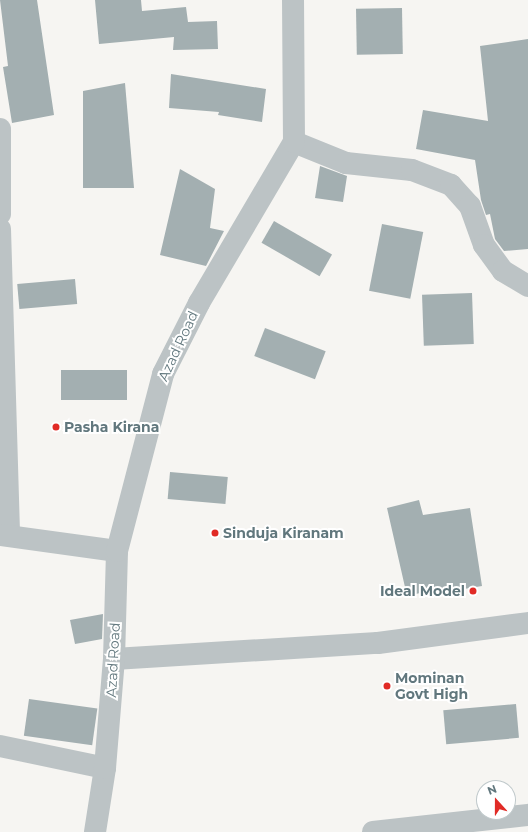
<!DOCTYPE html>
<html>
<head>
<meta charset="utf-8">
<style>
	body { margin:0 }
	#map { position:relative; width:528px; height:832px; overflow:hidden; background:#f6f5f2; font-family:Montserrat,sans-serif }
	div>[style] { position:absolute }
	[style*='--x'] { left:calc(var(--x)*1px); top:calc(var(--y)*1px); width:calc(var(--w)*1px); rotate:calc(var(--a)*1deg) }
	.building>* { inset:0; background:#a3afb1; transform-origin:0 0 }
	.minor>* { height:22px; margin:-11px; padding:0 11px; transform-origin:11px; border-radius:11px; background:#bcc3c5 }
	.dots>* { width:11px; height:11px; translate:-50% -50%; box-sizing:border-box; border:2px solid #fff; border-radius:50% }
	span { translate:-50% -50%; white-space:nowrap; text-align:center; line-height:1.15; -webkit-text-stroke:4px #fff; paint-order:stroke }
	.street-label { font-size:14px; color:#61777d }
	.poi-label { font-size:14px; color:#61777d; font-weight:700 }
	.left { translate:0 -50%; text-align:left }
	.right { translate:-100% -50%; text-align:right }
	.north { position:absolute; left:476px; top:780px; width:40px; height:40px; box-sizing:border-box; background:#fff; border:1px solid #c0c9cb; border-radius:50%; rotate:339deg; font-size:11px; font-weight:700; line-height:16px; text-align:center; color:#61777d }
	.north::after { content:''; display:block; margin:auto; width:14px; height:18px; background:#e12b26; clip-path:polygon(50% 0,100% 100%,50% 72%,0 100%) }
</style>
</head>
<body>
<div id="map">
	<div class="building">
		<i style="clip-path:polygon(0 0,37px 0,54px 115px,12px 123px,3px 67px,8px 66px)"></i>
		<i style="clip-path:polygon(95px 0,141px 0,142px 11px,186px 7px,188px 22px,217px 21px,218px 49px,173px 50px,174px 37px,99px 44px)"></i>
		<i style="left:402px;top:8px;width:46px;height:46px;rotate:89deg"></i>
		<i style="clip-path:polygon(528px 39px,528px 249px,504px 251px,495px 239px,490px 214px,486px 215px,481px 200px,475px 160px,416px 149px,423px 110px,488px 121px,480px 46px)"></i>
		<i style="clip-path:polygon(171px 74px,266px 89px,262px 122px,218px 115px,219px 112px,169px 108px)"></i>
		<i style="clip-path:polygon(125px 83px,134px 188px,83px 188px,83px 91px)"></i>
		<i style="clip-path:polygon(320px 166px,347px 176px,343px 202px,315px 198px)"></i>
		<i style="clip-path:polygon(180px 169px,215px 189px,210px 228px,224px 231px,206px 266px,160px 255px)"></i>
		<i style="left:274px;top:221px;width:67px;height:25px;rotate:30deg"></i>
		<i style="left:382px;top:224px;width:42px;height:68px;rotate:11deg"></i>
		<i style="left:75px;top:279px;width:25px;height:58px;rotate:85deg"></i>
		<i style="left:472px;top:293px;width:51px;height:50px;rotate:88deg"></i>
		<i style="left:265px;top:328px;width:65px;height:30px;rotate:21deg"></i>
		<i style="left:61px;top:370px;width:66px;height:30px"></i>
		<i style="left:170px;top:472px;width:58px;height:27px;rotate:5deg"></i>
		<i style="clip-path:polygon(419px 500px,423px 515px,470px 508px,482px 586px,452px 591px,451px 586px,407px 596px,387px 508px)"></i>
		<i style="clip-path:polygon(103px 614px,102px 639px,75px 644px,70px 620px)"></i>
		<i style="left:29px;top:699px;width:69px;height:37px;rotate:8deg"></i>
		<i style="left:516px;top:704px;width:34px;height:73px;rotate:85deg"></i>
	</div>
	<div class="minor">
		<i style="--x:0;--y:129;--w:85;--a:90"></i>
		<i style="--x:294;--y:142;--w:56;--a:22"></i>
		<i style="--x:346;--y:163;--w:66;--a:6.1"></i>
		<i style="--x:412;--y:170;--w:42;--a:21"></i>
		<i style="--x:451;--y:185;--w:28;--a:48"></i>
		<i style="--x:470;--y:206;--w:41;--a:70.3"></i>
		<i style="--x:484;--y:245;--w:32;--a:54"></i>
		<i style="--x:503;--y:271;--w:29;--a:31"></i>
		<i style="--x:0;--y:229;--w:306;--a:88.3"></i>
		<i style="--x:0;--y:535;--w:118;--a:7.8"></i>
		<i style="--x:114;--y:659;--w:264;--a:-3.5"></i>
		<i style="--x:378;--y:643;--w:151;--a:-7.6"></i>
		<i style="--x:0;--y:746;--w:107;--a:11.8"></i>
		<i style="--x:95;--y:832;--w:65;--a:-81.1"></i>
		<i style="--x:105;--y:768;--w:109;--a:-85.3"></i>
		<i style="--x:114;--y:659;--w:108;--a:-88.4"></i>
		<i style="--x:117;--y:551;--w:183;--a:-75.4"></i>
		<i style="--x:163;--y:374;--w:80;--a:-63.1"></i>
		<i style="--x:199;--y:303;--w:187;--a:-59.5"></i>
		<i style="--x:294;--y:142;--w:142;--a:-90.4"></i>
		<i style="--x:373;--y:832;--w:156;--a:-6.3"></i>
	</div>
	<div class="dots">
		<i style="left:56px;top:427px;background:#e12b26"></i>
		<i style="left:215px;top:533px;background:#e12b26"></i>
		<i style="left:473px;top:591px;background:#e12b26"></i>
		<i style="left:387px;top:686px;background:#e12b26"></i>
	</div>
	<div class="street-label">
		<span style="left:178px;top:346px;rotate:-65deg">Azad Road</span>
		<span style="left:113px;top:660px;rotate:-87deg">Azad Road</span>
	</div>
	<div class="poi-label">
		<span class="left" style="left:64px;top:427px">Pasha Kirana</span>
		<span class="left" style="left:223px;top:533px">Sinduja Kiranam</span>
		<span class="right" style="left:465px;top:591px">Ideal Model</span>
		<span class="left" style="left:395px;top:686px">Mominan<br>Govt High</span>
	</div>
	<div class="north">N</div>
</div>
</body>
</html>
